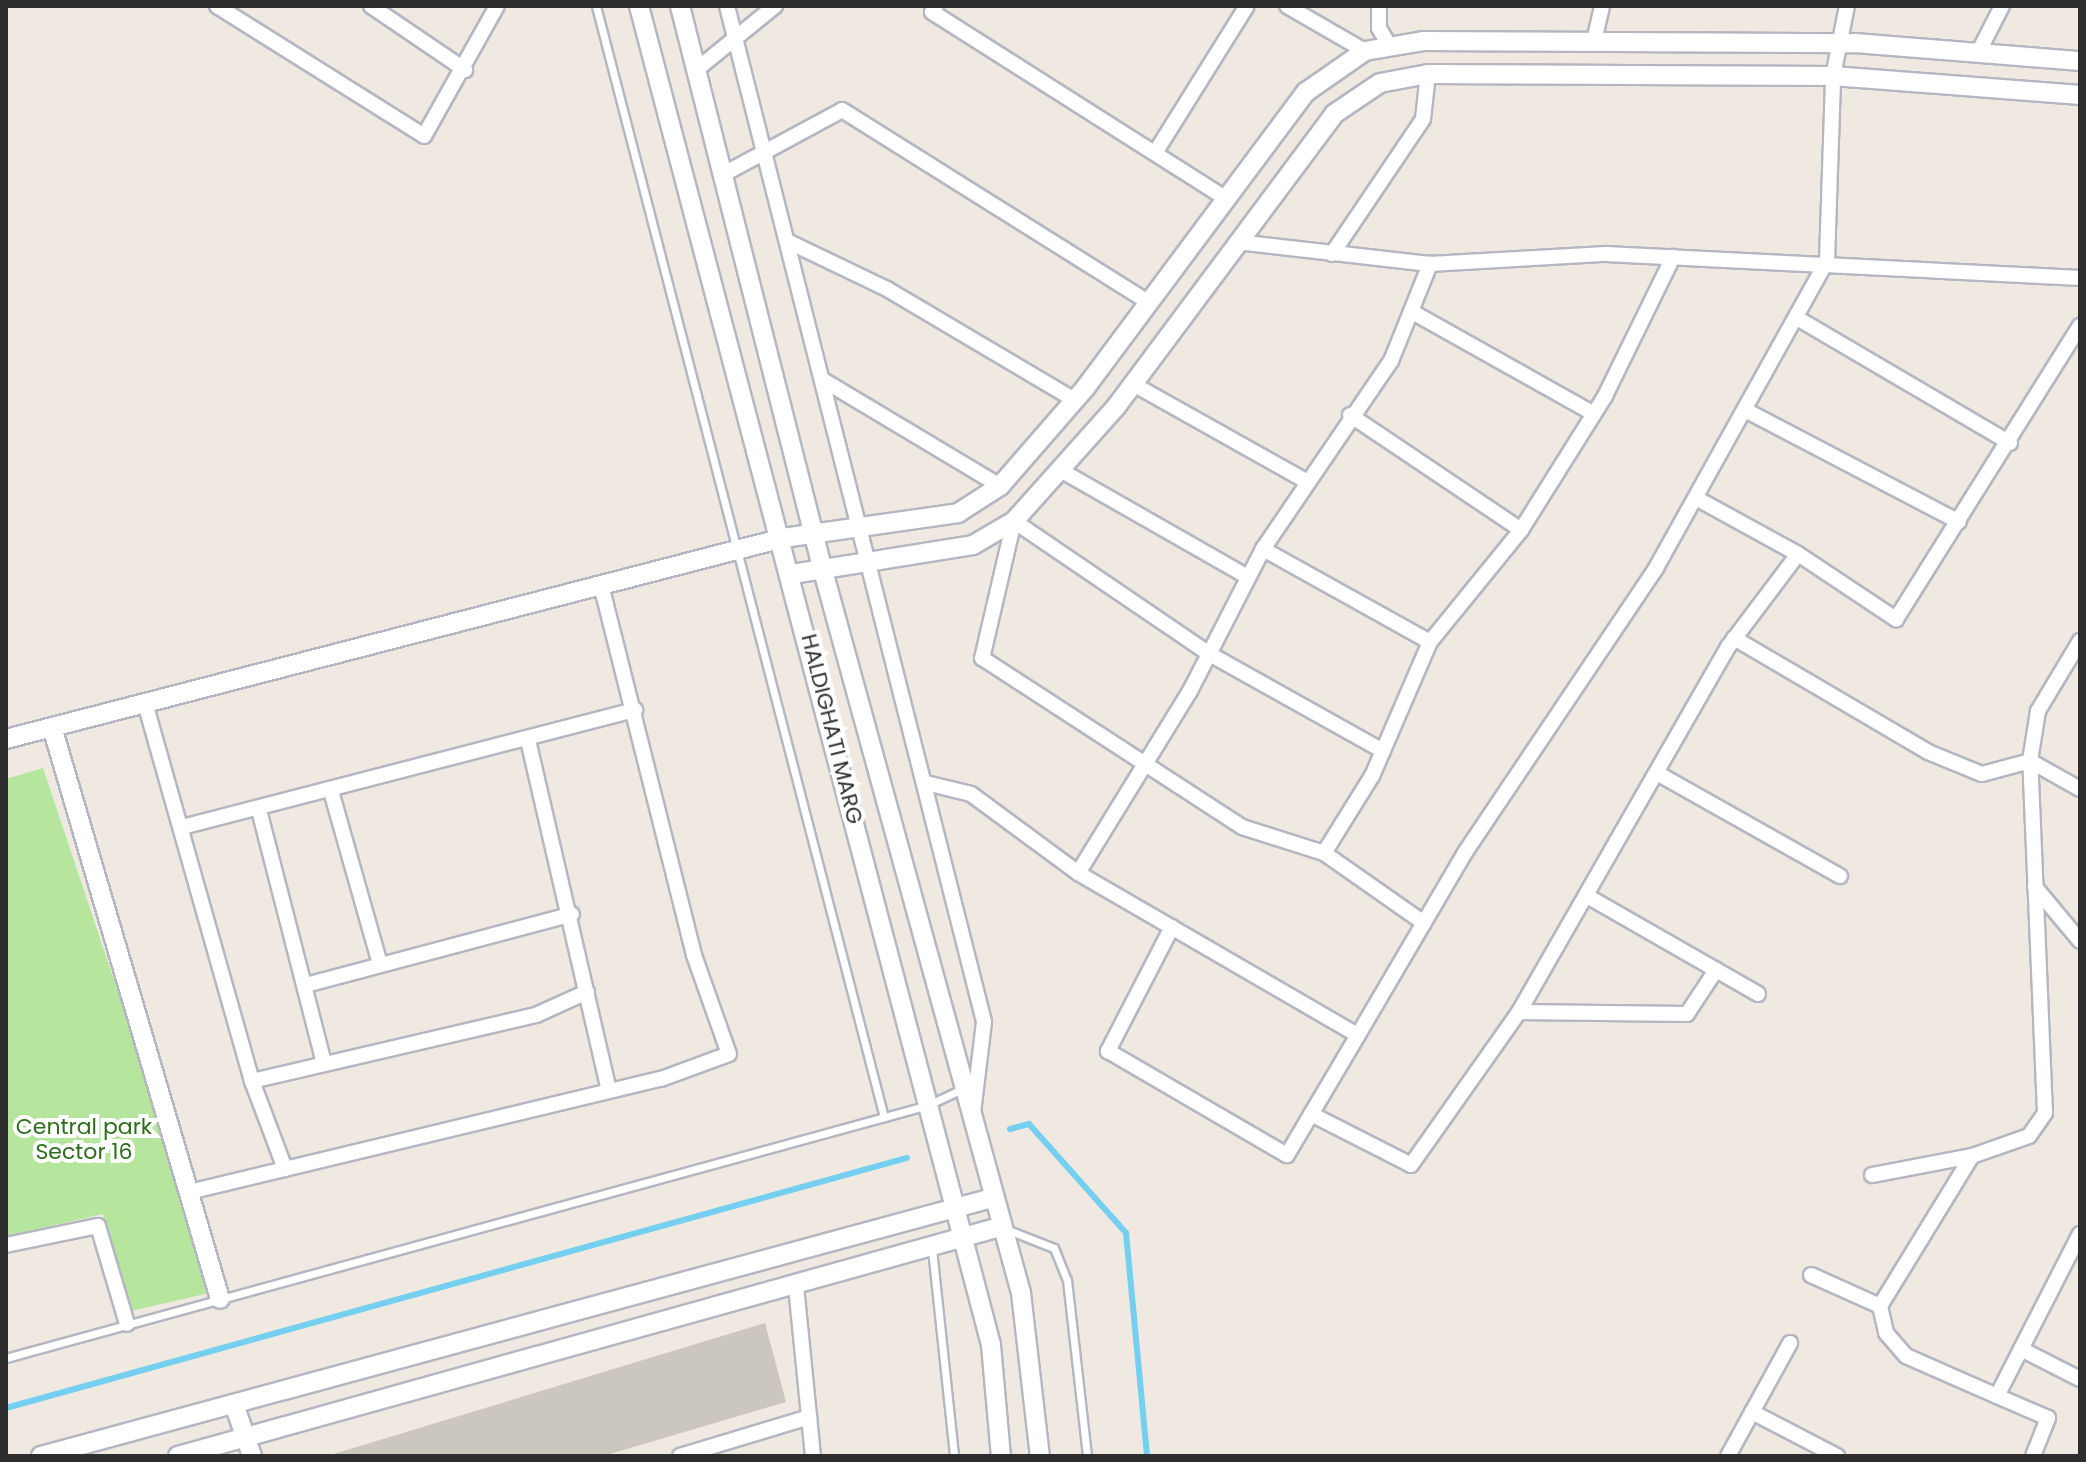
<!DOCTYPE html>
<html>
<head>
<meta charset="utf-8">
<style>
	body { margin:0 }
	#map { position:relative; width:2086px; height:1462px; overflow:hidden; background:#efe9e1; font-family:Poppins,sans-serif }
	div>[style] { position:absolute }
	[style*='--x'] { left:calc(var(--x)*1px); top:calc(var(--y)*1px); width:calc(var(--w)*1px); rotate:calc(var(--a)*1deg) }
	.green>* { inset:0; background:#b6e59e }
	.stream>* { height:6px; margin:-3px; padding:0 3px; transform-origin:3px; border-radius:3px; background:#75cff0 }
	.building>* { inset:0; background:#cbc7bf }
	.roads { filter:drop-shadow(2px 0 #b4b7c1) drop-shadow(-2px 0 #b4b7c1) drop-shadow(0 2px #b4b7c1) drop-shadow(0 -2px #b4b7c1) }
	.service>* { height:7px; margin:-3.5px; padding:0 3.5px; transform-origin:3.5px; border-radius:3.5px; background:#fff }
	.minor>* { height:14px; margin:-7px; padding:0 7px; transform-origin:7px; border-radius:7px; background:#fff }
	.tertiary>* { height:18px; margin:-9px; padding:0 9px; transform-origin:9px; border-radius:9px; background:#fff }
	span { translate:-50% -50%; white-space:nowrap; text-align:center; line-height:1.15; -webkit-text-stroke:8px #fff; paint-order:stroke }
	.street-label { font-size:22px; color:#2e2e2e }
	.park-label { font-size:22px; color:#2c6e1b }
	.frame { position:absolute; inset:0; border:8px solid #2e2e2e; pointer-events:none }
</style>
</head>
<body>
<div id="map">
	<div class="green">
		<i style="clip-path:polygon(43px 768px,218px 1291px,131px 1311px,103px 1214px,6px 1236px,6px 779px)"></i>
	</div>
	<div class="stream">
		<i style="--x:1010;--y:1129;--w:20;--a:-15"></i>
		<i style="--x:1029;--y:1124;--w:146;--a:48.3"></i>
		<i style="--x:1126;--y:1233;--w:224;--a:84.6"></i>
		<i style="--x:6;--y:1408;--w:935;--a:-15.51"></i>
	</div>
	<div class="building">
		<i style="clip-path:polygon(765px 1323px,786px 1402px,603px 1456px,327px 1456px)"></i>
	</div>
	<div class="roads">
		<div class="service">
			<i style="--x:596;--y:6;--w:1148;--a:75.47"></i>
			<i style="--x:1008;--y:1230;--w:49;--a:21.4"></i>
			<i style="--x:1054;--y:1248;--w:35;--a:68"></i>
			<i style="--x:1067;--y:1280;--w:177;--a:83.5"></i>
			<i style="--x:932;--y:1249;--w:208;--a:83.9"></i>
			<i style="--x:6;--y:1358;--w:956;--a:-15.34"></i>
			<i style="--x:928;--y:1105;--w:38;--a:-25"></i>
		</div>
		<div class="minor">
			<i style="--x:217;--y:6;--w:244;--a:32.1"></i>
			<i style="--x:424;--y:136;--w:149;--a:-60.7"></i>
			<i style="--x:371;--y:6;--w:114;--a:34.2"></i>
			<i style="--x:727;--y:6;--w:1048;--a:75.8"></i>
			<i style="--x:984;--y:1022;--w:92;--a:96.9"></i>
			<i style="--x:936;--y:6;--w:7;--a:124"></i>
			<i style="--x:932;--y:12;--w:346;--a:32.4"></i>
			<i style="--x:1287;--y:6;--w:90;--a:30"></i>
			<i style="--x:1379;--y:6;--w:22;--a:90"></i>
			<i style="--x:1379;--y:28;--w:20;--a:60"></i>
			<i style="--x:1594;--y:41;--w:36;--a:-77"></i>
			<i style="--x:1978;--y:53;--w:53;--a:-62.9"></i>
			<i style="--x:696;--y:70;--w:102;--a:-39"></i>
			<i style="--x:1155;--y:153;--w:173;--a:-58"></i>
			<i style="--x:722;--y:175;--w:136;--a:-28.4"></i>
			<i style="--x:842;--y:110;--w:361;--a:32.1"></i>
			<i style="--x:787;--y:241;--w:111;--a:25.6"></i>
			<i style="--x:887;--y:289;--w:218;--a:30.6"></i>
			<i style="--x:1237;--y:242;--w:194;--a:6.5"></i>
			<i style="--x:1332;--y:254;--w:163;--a:-56"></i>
			<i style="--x:1423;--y:119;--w:45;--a:-83.7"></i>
			<i style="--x:1416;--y:314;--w:204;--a:29.3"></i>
			<i style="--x:1797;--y:318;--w:247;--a:30.4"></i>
			<i style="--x:823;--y:380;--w:206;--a:30.9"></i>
			<i style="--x:1133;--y:384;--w:198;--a:29.3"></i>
			<i style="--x:1747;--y:411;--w:239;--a:27.6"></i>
			<i style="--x:1350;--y:415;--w:206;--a:33.9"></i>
			<i style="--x:1062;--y:471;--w:212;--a:29.7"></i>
			<i style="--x:1696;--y:498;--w:116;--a:28.8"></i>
			<i style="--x:1263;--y:549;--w:191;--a:29.1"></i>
			<i style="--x:1734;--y:638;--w:225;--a:30.4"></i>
			<i style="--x:1928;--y:752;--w:58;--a:22.2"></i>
			<i style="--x:1982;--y:774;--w:50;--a:-15.2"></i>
			<i style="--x:2030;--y:761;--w:57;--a:29.2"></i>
			<i style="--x:145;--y:703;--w:393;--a:74.2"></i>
			<i style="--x:252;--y:1081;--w:94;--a:69.4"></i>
			<i style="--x:528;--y:740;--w:359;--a:77"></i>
			<i style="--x:1383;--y:751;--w:201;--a:-150.8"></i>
			<i style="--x:1208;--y:653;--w:235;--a:-145.8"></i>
			<i style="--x:1014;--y:521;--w:141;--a:103.1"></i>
			<i style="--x:982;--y:658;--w:310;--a:33"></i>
			<i style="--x:1242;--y:827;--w:86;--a:17.6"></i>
			<i style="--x:1324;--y:853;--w:122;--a:35"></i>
			<i style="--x:1657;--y:773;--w:210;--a:29.4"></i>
			<i style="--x:926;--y:783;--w:46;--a:13.7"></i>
			<i style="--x:971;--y:794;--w:133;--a:36.4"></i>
			<i style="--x:1078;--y:873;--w:323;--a:30.1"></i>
			<i style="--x:1358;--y:1035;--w:213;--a:-59.6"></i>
			<i style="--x:1466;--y:851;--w:341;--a:-56.1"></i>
			<i style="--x:1656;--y:568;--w:351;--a:-60.9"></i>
			<i style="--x:1827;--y:261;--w:185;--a:-88.1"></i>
			<i style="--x:1833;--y:76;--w:71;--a:-78.7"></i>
			<i style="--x:331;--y:791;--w:180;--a:74.2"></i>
			<i style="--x:259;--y:810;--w:262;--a:75.6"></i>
			<i style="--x:186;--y:826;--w:464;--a:-14.5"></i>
			<i style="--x:1324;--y:853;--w:91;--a:-58.1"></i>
			<i style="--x:1372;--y:776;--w:146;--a:-66.6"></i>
			<i style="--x:1430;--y:642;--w:144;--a:-50.9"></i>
			<i style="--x:1521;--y:530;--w:158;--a:-57.9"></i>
			<i style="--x:1605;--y:396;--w:155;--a:-63.9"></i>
			<i style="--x:1078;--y:873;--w:214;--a:-58.4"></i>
			<i style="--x:1190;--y:691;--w:160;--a:-62.8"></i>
			<i style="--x:1263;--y:549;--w:227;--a:-55.8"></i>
			<i style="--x:1391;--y:361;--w:105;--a:-68.1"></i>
			<i style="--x:1430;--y:264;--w:176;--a:-3.3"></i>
			<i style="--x:1606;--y:254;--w:475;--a:2.9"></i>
			<i style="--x:2035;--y:887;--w:70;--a:50.2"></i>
			<i style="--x:1587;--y:896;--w:197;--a:29.8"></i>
			<i style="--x:1172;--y:927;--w:140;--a:117.3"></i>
			<i style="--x:1108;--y:1051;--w:207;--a:30.2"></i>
			<i style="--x:1287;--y:1155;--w:139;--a:-59.4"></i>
			<i style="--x:306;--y:985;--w:275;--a:-14.9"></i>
			<i style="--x:1519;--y:1012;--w:168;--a:0.7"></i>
			<i style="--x:1687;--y:1014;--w:53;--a:-56.6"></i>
			<i style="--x:252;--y:1081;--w:292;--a:-13.1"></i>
			<i style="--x:536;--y:1015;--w:56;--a:-24.3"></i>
			<i style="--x:1311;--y:1114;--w:112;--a:27"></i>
			<i style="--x:1411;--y:1165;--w:187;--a:-54.8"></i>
			<i style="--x:1519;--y:1012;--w:421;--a:-60.2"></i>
			<i style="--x:1728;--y:647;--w:116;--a:-53"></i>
			<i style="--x:1798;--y:554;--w:118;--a:33.6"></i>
			<i style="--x:1896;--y:619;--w:346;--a:-57.9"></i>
			<i style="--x:1872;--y:1175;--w:102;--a:-10.8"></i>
			<i style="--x:189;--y:1192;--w:485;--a:-13.5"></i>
			<i style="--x:661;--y:1079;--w:72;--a:-20.2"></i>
			<i style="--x:729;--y:1054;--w:105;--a:-109.5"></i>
			<i style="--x:694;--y:955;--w:382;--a:-104.1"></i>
			<i style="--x:6;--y:1245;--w:94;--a:-11.7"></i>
			<i style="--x:98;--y:1226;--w:102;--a:73.5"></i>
			<i style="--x:1811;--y:1275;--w:76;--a:24.2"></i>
			<i style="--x:1880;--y:1306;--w:176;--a:-58.5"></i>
			<i style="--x:1972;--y:1156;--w:60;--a:-19.3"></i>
			<i style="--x:2029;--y:1136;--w:28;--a:-55"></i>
			<i style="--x:2045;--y:1113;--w:352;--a:-92.4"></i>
			<i style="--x:2030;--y:761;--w:51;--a:-80.9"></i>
			<i style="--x:2038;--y:711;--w:82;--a:-59"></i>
			<i style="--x:796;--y:1286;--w:171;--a:84.3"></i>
			<i style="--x:1880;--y:1306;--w:28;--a:77"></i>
			<i style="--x:1886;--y:1333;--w:30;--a:49"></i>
			<i style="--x:1906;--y:1356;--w:99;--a:23.7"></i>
			<i style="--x:2021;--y:1349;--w:66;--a:27"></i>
			<i style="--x:1752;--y:1412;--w:96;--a:27.4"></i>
			<i style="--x:680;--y:1456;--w:135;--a:-16.8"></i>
			<i style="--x:1728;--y:1456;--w:129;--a:-61.2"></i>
			<i style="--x:2033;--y:1456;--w:41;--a:-68.5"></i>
			<i style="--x:2048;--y:1418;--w:56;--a:-156.7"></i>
			<i style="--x:1997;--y:1396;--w:182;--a:-62.9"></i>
		</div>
		<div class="tertiary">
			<i style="--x:639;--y:6;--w:1384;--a:75.27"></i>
			<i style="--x:991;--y:1345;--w:111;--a:84.9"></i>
			<i style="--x:680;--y:6;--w:579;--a:75.8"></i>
			<i style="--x:822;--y:567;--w:753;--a:74.67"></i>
			<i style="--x:1021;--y:1293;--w:164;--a:83.4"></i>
			<i style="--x:792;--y:574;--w:183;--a:-9.1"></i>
			<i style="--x:973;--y:545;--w:48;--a:-30.3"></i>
			<i style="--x:1014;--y:521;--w:153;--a:-48.2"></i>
			<i style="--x:1116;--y:407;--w:365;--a:-53.3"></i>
			<i style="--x:1334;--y:114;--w:55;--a:-34"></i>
			<i style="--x:1380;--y:83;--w:49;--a:-10.6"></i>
			<i style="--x:1428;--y:74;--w:405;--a:0.3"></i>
			<i style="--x:1833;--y:76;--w:248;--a:4.4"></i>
			<i style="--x:52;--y:727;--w:596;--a:73.63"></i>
			<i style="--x:6;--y:739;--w:803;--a:-14.5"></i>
			<i style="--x:783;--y:538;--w:177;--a:-8.1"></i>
			<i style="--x:958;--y:513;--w:50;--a:-32.7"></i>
			<i style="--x:1000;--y:486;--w:131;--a:-49"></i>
			<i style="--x:1086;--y:387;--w:368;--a:-53.3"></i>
			<i style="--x:1306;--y:92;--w:72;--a:-34.8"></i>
			<i style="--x:1365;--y:51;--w:60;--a:-9.6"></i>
			<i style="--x:1424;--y:41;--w:431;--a:0.3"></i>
			<i style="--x:1855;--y:43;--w:226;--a:4.6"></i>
			<i style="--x:234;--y:1404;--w:55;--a:70.9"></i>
			<i style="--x:41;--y:1456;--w:985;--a:-15.18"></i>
			<i style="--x:178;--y:1456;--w:853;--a:-15.57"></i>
		</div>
	</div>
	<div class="street-label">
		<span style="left:832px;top:729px;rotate:76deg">HALDIGHATI MARG</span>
	</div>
	<div class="park-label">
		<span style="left:84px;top:1139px">Central park<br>Sector 16</span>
	</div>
	<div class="frame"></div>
</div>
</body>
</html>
